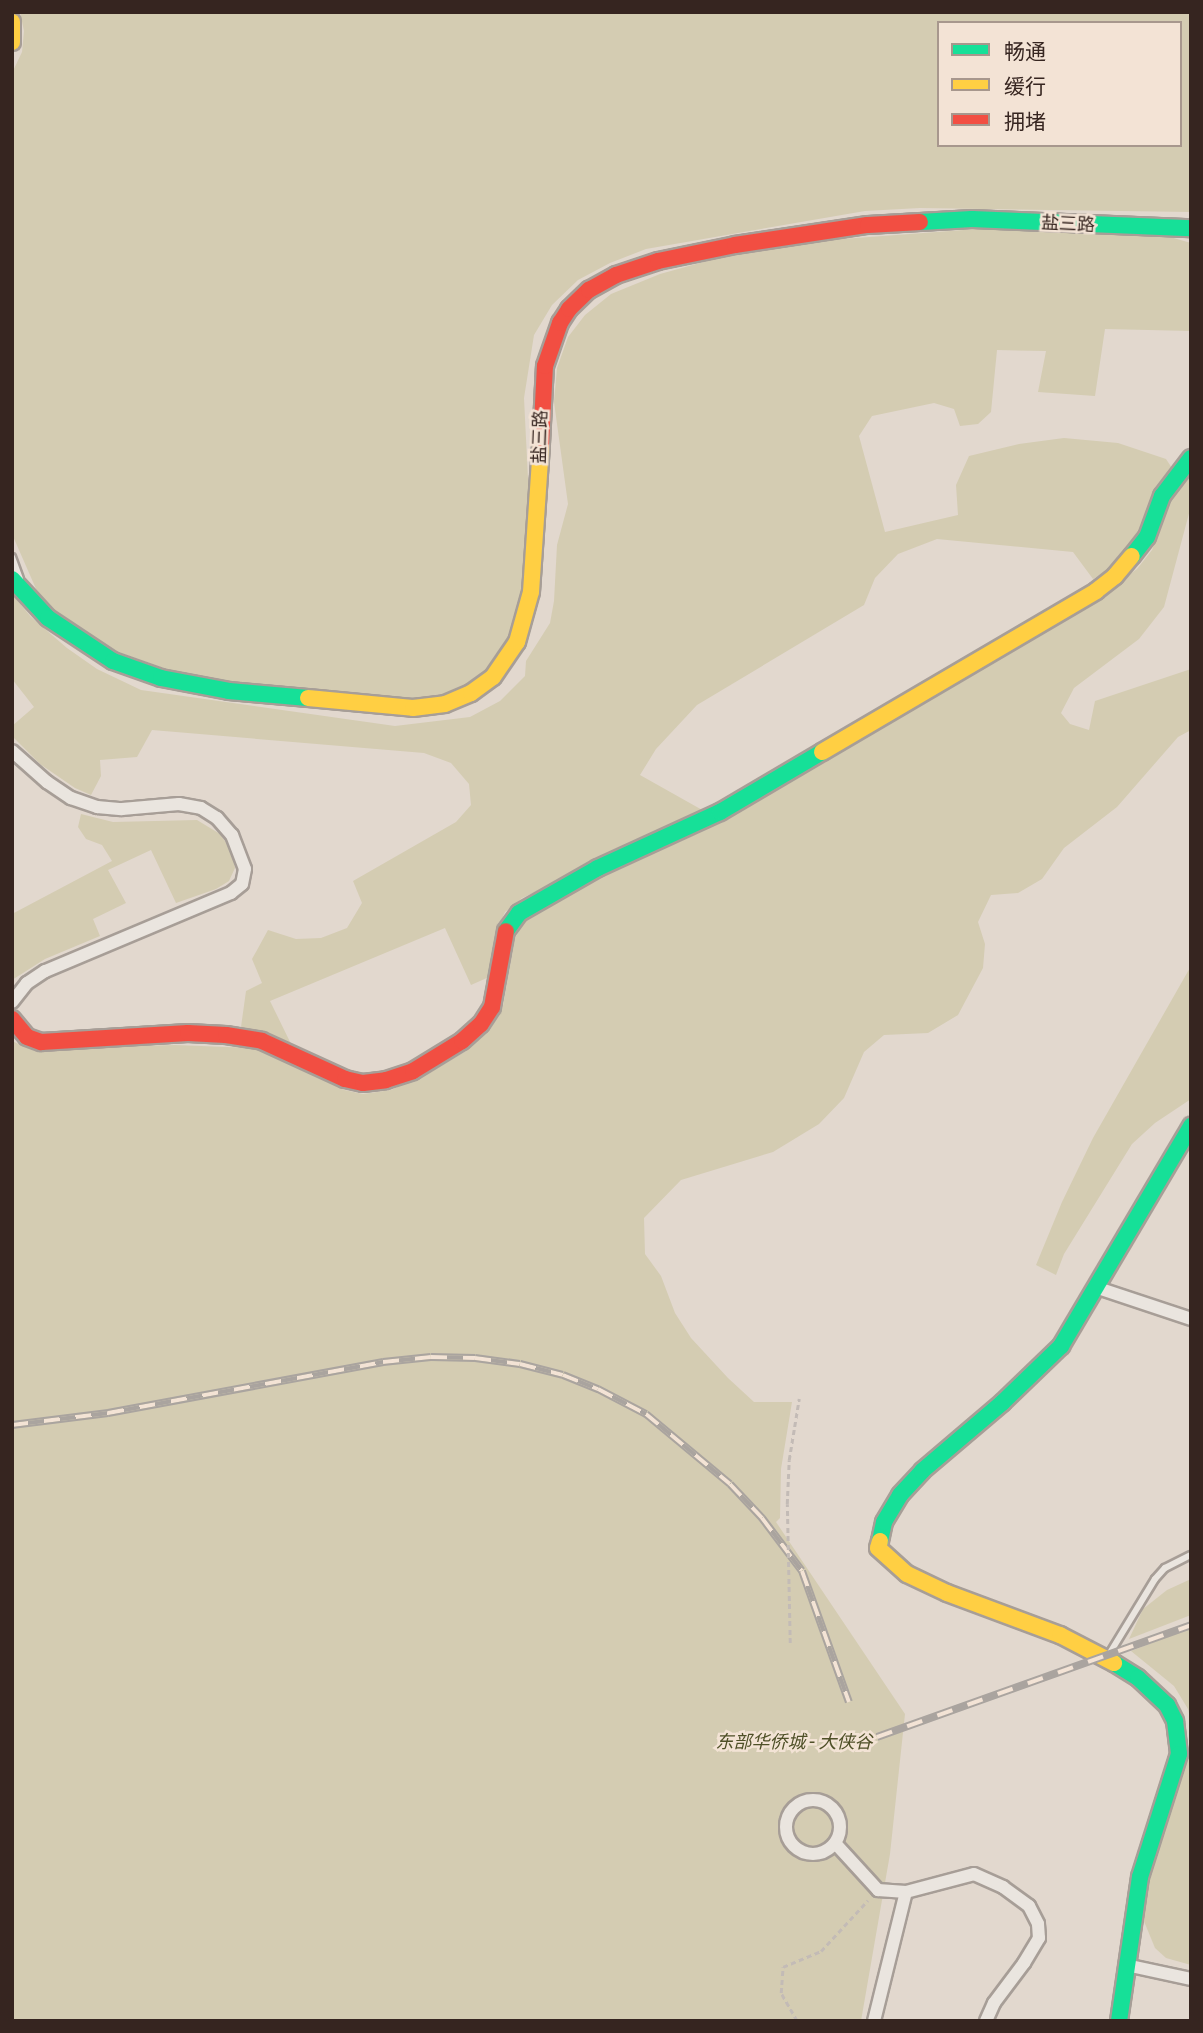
<!DOCTYPE html>
<html>
<head>
<meta charset="utf-8">
<style>
	body { margin:0 }
	#map { position:relative; width:1203px; height:2033px; overflow:hidden; background:#e2d8ce; font-family:Literata,"Noto Sans SC",serif }
	div>[style] { position:absolute }
	[style*='--x'] { left:calc(var(--x)*1px); top:calc(var(--y)*1px); width:calc(var(--w)*1px); rotate:calc(var(--a)*1deg) }
	.green>* { inset:0; background:#d4ccb2 }
	.path>* { height:2.5px; margin-top:-1.25px; transform-origin:0; background:repeating-linear-gradient(90deg,#c3bbb6 0 5px,transparent 0 8.5px) }
	.roads { filter:drop-shadow(2px 0 #a79e97) drop-shadow(-2px 0 #a79e97) drop-shadow(0 2px #a79e97) drop-shadow(0 -2px #a79e97) }
	.lane>* { height:6px; margin:-3px; padding:0 3px; transform-origin:3px; border-radius:3px; background:#eae5df }
	.street>* { height:12px; margin:-6px; padding:0 6px; transform-origin:6px; border-radius:6px; background:#eae5df }
	.street>.ring { margin:-6px; padding:0; box-sizing:content-box; background:none; border:12px solid #eae5df; border-radius:50% }
	.fast>* { height:16px; margin:-8px; padding:0 8px; transform-origin:8px; border-radius:8px; background:#16e098 }
	.slow>* { height:16px; margin:-8px; padding:0 8px; transform-origin:8px; border-radius:8px; background:#ffcf43 }
	.jam>* { height:16px; margin:-8px; padding:0 8px; transform-origin:8px; border-radius:8px; background:#f24e42 }
	.rail>* { height:8px; margin-top:-4px; transform-origin:0; background:repeating-linear-gradient(90deg,#f3e3d5 0 16px,#aaa49f 0 32px); box-sizing:border-box; border-block:2px solid #aaa49f }
	.path-bridge>* { height:2.5px; margin-top:-1.25px; transform-origin:0; background:repeating-linear-gradient(90deg,#c3bbb6 0 5px,transparent 0 8.5px) }
	span { translate:-50% -50%; white-space:nowrap; text-align:center; line-height:1.15; -webkit-text-stroke:5px #f3e3d5; paint-order:stroke }
	.street-label { font-size:18px; color:#362520 }
	.park-label { font-size:18px; color:#4f5028; font-style:italic }
	.frame { position:absolute; inset:0; border:14px solid #362520; pointer-events:none }
	.legend { position:absolute; left:937px; top:21px; width:245px; height:126px; box-sizing:border-box; background:#f3e3d5; border:2px solid #a7978d; margin:0; padding:9px 12px; list-style:none; font-size:21px; color:#362520 }
	.legend li { display:flex; align-items:center; gap:14px; height:35px }
	.legend b { width:35px; border:2px solid #a7978d }
</style>
</head>
<body>
<div id="map">
	<div class="green">
		<i style="clip-path:polygon(evenodd,20px 12px,1191px 12px,1191px 212px,920px 208px,865px 211px,646px 249px,610px 263px,578px 280px,552px 305px,534px 335px,524px 398px,531px 539px,516px 632px,486px 675px,458px 691px,425px 699px,387px 700px,220px 683px,169px 670px,118px 652px,77px 629px,40px 598px,12px 534px,12px 73px,22px 52px,24px 31px,20px 12px,939px 23px,1180px 23px,1180px 145px,939px 145px,939px 23px)"></i>
		<i style="clip-path:polygon(977px 229px,1163px 235px,1191px 243px,1191px 331px,1105px 329px,1095px 396px,1038px 392px,1046px 351px,997px 350px,991px 412px,978px 424px,960px 426px,954px 409px,934px 403px,872px 416px,859px 436px,885px 532px,958px 515px,956px 485px,969px 456px,1019px 444px,1064px 438px,1118px 443px,1166px 459px,1172px 468px,1170px 479px,1146px 527px,1114px 566px,1093px 579px,1073px 552px,937px 539px,898px 554px,875px 578px,864px 605px,697px 705px,656px 749px,640px 775px,704px 811px,688px 823px,522px 898px,505px 912px,495px 934px,489px 977px,471px 985px,445px 928px,270px 1001px,293px 1048px,268px 1032px,241px 1027px,246px 991px,262px 983px,252px 959px,268px 930px,296px 939px,321px 938px,347px 928px,362px 903px,353px 881px,456px 822px,471px 805px,469px 784px,451px 763px,424px 753px,152px 730px,137px 757px,100px 760px,101px 776px,91px 795px,75px 788px,40px 764px,12px 736px,12px 726px,34px 707px,12px 679px,12px 594px,31px 617px,67px 648px,97px 669px,141px 690px,395px 726px,470px 717px,500px 701px,525px 676px,526px 661px,550px 623px,554px 601px,557px 545px,568px 504px,554px 402px,557px 368px,568px 337px,585px 315px,611px 294px,660px 274px,725px 256px,829px 240px)"></i>
		<i style="clip-path:polygon(1191px 468px,1191px 506px,1164px 607px,1139px 639px,1074px 688px,1061px 713px,1070px 724px,1089px 730px,1095px 701px,1191px 669px,1191px 730px,1178px 737px,1117px 807px,1064px 848px,1042px 879px,1018px 893px,991px 895px,978px 922px,985px 944px,983px 968px,958px 1015px,928px 1033px,884px 1035px,864px 1052px,844px 1098px,819px 1124px,773px 1152px,681px 1180px,644px 1218px,645px 1254px,661px 1276px,675px 1313px,691px 1338px,728px 1378px,754px 1402px,792px 1402px,781px 1469px,780px 1518px,776px 1522px,905px 1714px,890px 1854px,861px 2021px,12px 2021px,12px 1041px,30px 1049px,175px 1045px,253px 1048px,282px 1058px,344px 1090px,363px 1094px,391px 1090px,431px 1072px,466px 1051px,490px 1030px,503px 1006px,515px 938px,525px 920px,578px 887px,699px 833px,1112px 587px,1137px 569px,1152px 550px,1173px 494px)"></i>
		<i style="clip-path:polygon(81px 814px,113px 822px,197px 820px,220px 834px,233px 853px,235px 868px,229px 881px,216px 889px,176px 903px,151px 850px,108px 870px,126px 903px,93px 919px,100px 936px,45px 959px,12px 980px,12px 914px,112px 861px,102px 845px,86px 839px,78px 827px)"></i>
		<i style="clip-path:polygon(1191px 966px,1191px 1099px,1155px 1123px,1132px 1144px,1064px 1254px,1056px 1275px,1036px 1265px,1062px 1202px,1093px 1138px)"></i>
		<i style="clip-path:polygon(1191px 1579px,1191px 1615px,1129px 1639px,1143px 1609px,1167px 1590px)"></i>
		<i style="clip-path:polygon(1191px 1628px,1191px 1722px,1188px 1709px,1174px 1686px,1131px 1651px)"></i>
		<i style="clip-path:polygon(1191px 1740px,1191px 1965px,1166px 1958px,1155px 1948px,1141px 1914px,1144px 1893px)"></i>
	</div>
	<div class="path">
		<i style="--x:797;--y:2021;--w:32;--a:-120"></i>
		<i style="--x:781;--y:1993;--w:26;--a:-86"></i>
		<i style="--x:783;--y:1967;--w:41;--a:-22.8"></i>
		<i style="--x:821;--y:1951;--w:69;--a:-47.3"></i>
	</div>
	<div class="roads">
		<div class="lane">
			<i style="--x:12;--y:557;--w:23;--a:70"></i>
			<i style="--x:1108;--y:1656;--w:90;--a:-58.6"></i>
			<i style="--x:1155;--y:1579;--w:15;--a:-48"></i>
			<i style="--x:1165;--y:1568;--w:29;--a:-27"></i>
		</div>
		<div class="street">
			<i style="--x:12;--y:751;--w:47;--a:41.5"></i>
			<i style="--x:47;--y:782;--w:29;--a:34"></i>
			<i style="--x:71;--y:798;--w:28;--a:19"></i>
			<i style="--x:97;--y:807;--w:25;--a:5"></i>
			<i style="--x:122;--y:809;--w:57;--a:-5"></i>
			<i style="--x:179;--y:804;--w:22;--a:10"></i>
			<i style="--x:201;--y:808;--w:19;--a:32"></i>
			<i style="--x:217;--y:818;--w:23;--a:49"></i>
			<i style="--x:232;--y:835;--w:36;--a:69"></i>
			<i style="--x:245;--y:869;--w:15;--a:101"></i>
			<i style="--x:242;--y:884;--w:14;--a:141"></i>
			<i style="--x:231;--y:893;--w:202;--a:157.2"></i>
			<i style="--x:45;--y:971;--w:22;--a:146"></i>
			<i style="--x:27;--y:983;--w:24;--a:128"></i>
			<i style="--x:1095;--y:1287;--w:101;--a:18.4"></i>
			<i class="ring" style="left:786px;top:1800px;width:42px;height:42px"></i>
			<i style="--x:835;--y:1843;--w:64;--a:47.5"></i>
			<i style="--x:878;--y:1890;--w:28;--a:4"></i>
			<i style="--x:906;--y:1892;--w:70;--a:-14.8"></i>
			<i style="--x:974;--y:1874;--w:32;--a:24"></i>
			<i style="--x:1003;--y:1887;--w:32;--a:36"></i>
			<i style="--x:1029;--y:1906;--w:20;--a:63"></i>
			<i style="--x:1038;--y:1924;--w:14;--a:86"></i>
			<i style="--x:1039;--y:1938;--w:29;--a:121"></i>
			<i style="--x:1024;--y:1963;--w:50;--a:126.9"></i>
			<i style="--x:994;--y:2003;--w:20;--a:114"></i>
			<i style="--x:1126;--y:1965;--w:66;--a:12.2"></i>
			<i style="--x:874;--y:2021;--w:133;--a:-76.1"></i>
		</div>
		<div class="fast">
			<i style="--x:920;--y:222;--w:52;--a:-3.3"></i>
			<i style="--x:972;--y:219;--w:219;--a:2.4"></i>
			<i style="--x:1132;--y:556;--w:24;--a:-52"></i>
			<i style="--x:1147;--y:537;--w:44;--a:-69.9"></i>
			<i style="--x:1162;--y:496;--w:48;--a:-52.7"></i>
			<i style="--x:12;--y:579;--w:53;--a:47.3"></i>
			<i style="--x:48;--y:618;--w:78;--a:33.5"></i>
			<i style="--x:113;--y:661;--w:51;--a:19.5"></i>
			<i style="--x:161;--y:678;--w:69;--a:10.8"></i>
			<i style="--x:229;--y:691;--w:79;--a:5.1"></i>
			<i style="--x:506;--y:931;--w:22;--a:-54"></i>
			<i style="--x:519;--y:913;--w:91;--a:-29.7"></i>
			<i style="--x:598;--y:868;--w:134;--a:-24.7"></i>
			<i style="--x:720;--y:812;--w:118;--a:-30.5"></i>
			<i style="--x:880;--y:1541;--w:19;--a:-78"></i>
			<i style="--x:884;--y:1522;--w:31;--a:-59"></i>
			<i style="--x:900;--y:1495;--w:33;--a:-47"></i>
			<i style="--x:922;--y:1471;--w:106;--a:-40.4"></i>
			<i style="--x:1003;--y:1402;--w:81;--a:-44"></i>
			<i style="--x:1061;--y:1346;--w:256;--a:-59.4"></i>
			<i style="--x:1114;--y:1663;--w:28;--a:32"></i>
			<i style="--x:1138;--y:1678;--w:40;--a:43"></i>
			<i style="--x:1167;--y:1705;--w:18;--a:63"></i>
			<i style="--x:1175;--y:1721;--w:33;--a:83"></i>
			<i style="--x:1179;--y:1754;--w:129;--a:107.6"></i>
			<i style="--x:1140;--y:1877;--w:146;--a:98.3"></i>
		</div>
		<div class="slow">
			<i style="--x:12;--y:22;--w:20;--a:90"></i>
			<i style="--x:308;--y:698;--w:105;--a:5.4"></i>
			<i style="--x:413;--y:708;--w:32;--a:-7"></i>
			<i style="--x:445;--y:704;--w:28;--a:-23"></i>
			<i style="--x:471;--y:693;--w:27;--a:-36"></i>
			<i style="--x:493;--y:677;--w:42;--a:-55.6"></i>
			<i style="--x:517;--y:642;--w:52;--a:-74.4"></i>
			<i style="--x:531;--y:592;--w:148;--a:-86.1"></i>
			<i style="--x:822;--y:752;--w:318;--a:-30.4"></i>
			<i style="--x:1096;--y:591;--w:24;--a:-38"></i>
			<i style="--x:1115;--y:576;--w:26;--a:-50"></i>
			<i style="--x:880;--y:1541;--w:7;--a:106"></i>
			<i style="--x:878;--y:1548;--w:39;--a:42"></i>
			<i style="--x:907;--y:1574;--w:44;--a:25.4"></i>
			<i style="--x:947;--y:1593;--w:121;--a:20.4"></i>
			<i style="--x:1060;--y:1635;--w:61;--a:27.4"></i>
		</div>
		<div class="jam">
			<i style="--x:541;--y:444;--w:78;--a:-87.1"></i>
			<i style="--x:545;--y:366;--w:46;--a:-70.8"></i>
			<i style="--x:560;--y:323;--w:17;--a:-57"></i>
			<i style="--x:569;--y:309;--w:28;--a:-44"></i>
			<i style="--x:589;--y:290;--w:31;--a:-29"></i>
			<i style="--x:616;--y:275;--w:44;--a:-18.4"></i>
			<i style="--x:658;--y:261;--w:79;--a:-11.7"></i>
			<i style="--x:735;--y:245;--w:134;--a:-8.6"></i>
			<i style="--x:868;--y:225;--w:52;--a:-3.3"></i>
			<i style="--x:12;--y:1019;--w:23;--a:50"></i>
			<i style="--x:27;--y:1037;--w:15;--a:20"></i>
			<i style="--x:41;--y:1042;--w:147;--a:-3.5"></i>
			<i style="--x:188;--y:1033;--w:38;--a:3"></i>
			<i style="--x:226;--y:1035;--w:36;--a:9"></i>
			<i style="--x:262;--y:1041;--w:91;--a:24.6"></i>
			<i style="--x:345;--y:1079;--w:18;--a:13"></i>
			<i style="--x:363;--y:1083;--w:23;--a:-7"></i>
			<i style="--x:386;--y:1080;--w:28;--a:-18"></i>
			<i style="--x:413;--y:1071;--w:57;--a:-31.5"></i>
			<i style="--x:462;--y:1041;--w:25;--a:-42"></i>
			<i style="--x:481;--y:1024;--w:20;--a:-57"></i>
			<i style="--x:492;--y:1007;--w:77;--a:-79.6"></i>
		</div>
	</div>
	<div class="rail">
		<i style="--x:12;--y:1425;--w:97;--a:-7.1"></i>
		<i style="--x:108;--y:1413;--w:280;--a:-10.5"></i>
		<i style="--x:383;--y:1362;--w:48;--a:-5.9"></i>
		<i style="--x:431;--y:1357;--w:44;--a:1.3"></i>
		<i style="--x:475;--y:1358;--w:45;--a:7.6"></i>
		<i style="--x:520;--y:1364;--w:44;--a:14.3"></i>
		<i style="--x:563;--y:1375;--w:38;--a:22"></i>
		<i style="--x:598;--y:1389;--w:54;--a:27.5"></i>
		<i style="--x:646;--y:1414;--w:109;--a:39.8"></i>
		<i style="--x:730;--y:1484;--w:47;--a:46.7"></i>
		<i style="--x:762;--y:1518;--w:66;--a:53"></i>
		<i style="--x:802;--y:1571;--w:139;--a:70.3"></i>
		<i style="--x:877;--y:1737;--w:333;--a:-19.6"></i>
	</div>
	<div class="path-bridge">
		<i style="--x:790;--y:1643;--w:139;--a:-91.2"></i>
		<i style="--x:787;--y:1504;--w:44;--a:-87.4"></i>
		<i style="--x:789;--y:1460;--w:62;--a:-80.7"></i>
	</div>
	<div class="street-label">
		<span style="left:1068px;top:223px;rotate:3deg">盐三路</span>
		<span style="left:539px;top:437px;rotate:-88deg">盐三路</span>
	</div>
	<div class="park-label">
		<span style="left:794px;top:1741px">东部华侨城 - 大侠谷</span>
	</div>
	<div class="frame"></div>
	<ul class="legend">
	<li><b style="height:9px;background:#16e098"></b>畅通</li>
	<li><b style="height:9px;background:#ffcf43"></b>缓行</li>
	<li><b style="height:9px;background:#f24e42"></b>拥堵</li>
	</ul>
</div>
</body>
</html>
